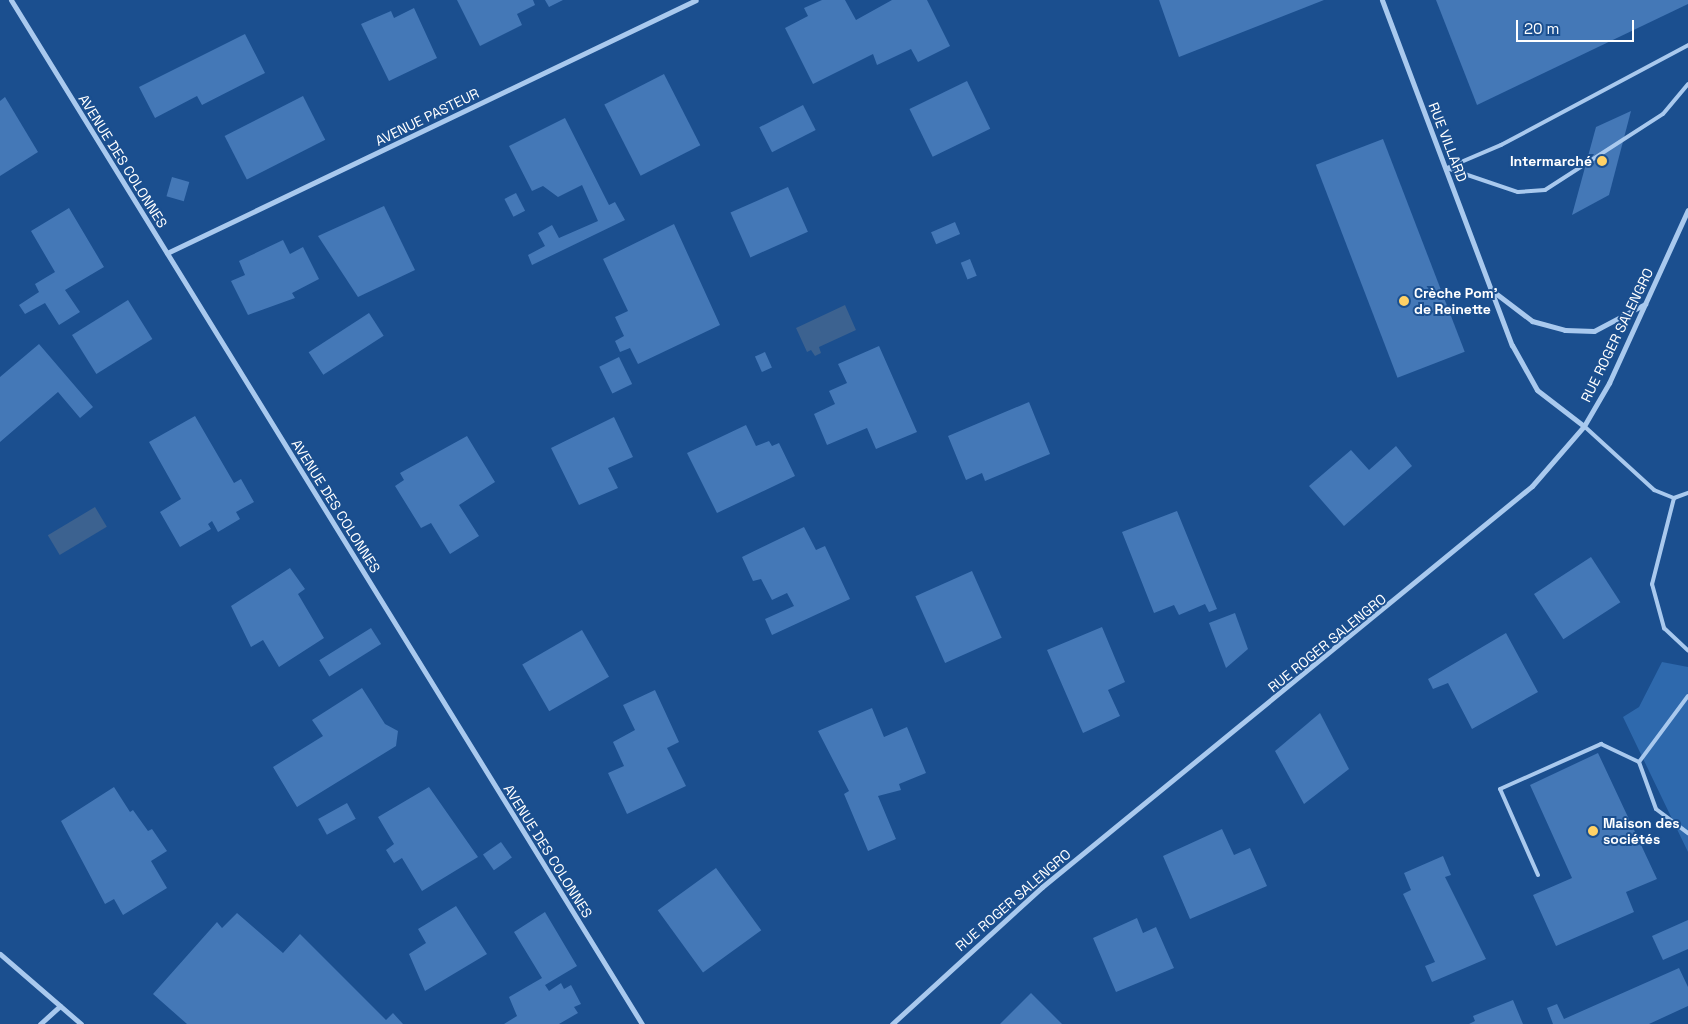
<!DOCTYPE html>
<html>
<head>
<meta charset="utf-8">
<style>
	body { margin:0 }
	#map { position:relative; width:1688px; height:1024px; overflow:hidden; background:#1b4f8f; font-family:"Space Grotesk",sans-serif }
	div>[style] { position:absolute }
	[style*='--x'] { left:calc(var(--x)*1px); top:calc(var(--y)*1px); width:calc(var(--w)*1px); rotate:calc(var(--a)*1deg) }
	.green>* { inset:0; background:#2e69ad }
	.water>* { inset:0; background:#3c6290; transform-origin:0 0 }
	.building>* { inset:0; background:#4478b7; transform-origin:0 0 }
	.lane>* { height:4px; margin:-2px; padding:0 2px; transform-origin:2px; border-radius:2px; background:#a9c9ee }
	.street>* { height:5px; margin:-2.5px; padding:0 2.5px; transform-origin:2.5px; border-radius:2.5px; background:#a9c9ee }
	.dots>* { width:14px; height:14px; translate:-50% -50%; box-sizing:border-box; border:2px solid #1b4f8f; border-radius:50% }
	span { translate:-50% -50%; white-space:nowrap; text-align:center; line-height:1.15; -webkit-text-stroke:4px #1b4f8f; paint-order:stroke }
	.street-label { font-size:14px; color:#fff }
	.poi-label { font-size:14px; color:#fff; font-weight:700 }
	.right { translate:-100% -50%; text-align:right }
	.left { translate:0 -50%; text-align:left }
	.scale { position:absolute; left:1516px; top:20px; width:118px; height:22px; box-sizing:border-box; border:2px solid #fff; border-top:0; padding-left:6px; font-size:15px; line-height:18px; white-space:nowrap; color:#fff; -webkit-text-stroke:4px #1b4f8f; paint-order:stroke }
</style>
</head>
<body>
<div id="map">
	<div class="green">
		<i style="clip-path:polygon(1662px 662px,1688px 667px,1688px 852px,1623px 717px,1639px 707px)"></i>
	</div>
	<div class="water">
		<i style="clip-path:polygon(845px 305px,856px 330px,819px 347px,821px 353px,815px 356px,811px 350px,807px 352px,796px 328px)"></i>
		<i style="left:95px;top:507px;width:23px;height:55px;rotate:59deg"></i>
	</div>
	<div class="building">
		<i style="clip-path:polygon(457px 0,533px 0,535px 5px,517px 14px,522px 25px,480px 46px)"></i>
		<i style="clip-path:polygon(545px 0,563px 0,549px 7px)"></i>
		<i style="clip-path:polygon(822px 0,845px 0,856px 20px,892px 0,927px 0,950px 46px,918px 62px,911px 49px,877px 65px,873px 54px,813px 84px,785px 28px,808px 16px,804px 8px)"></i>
		<i style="clip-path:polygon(1159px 0,1324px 0,1179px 57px)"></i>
		<i style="clip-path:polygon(1436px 0,1688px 0,1688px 4px,1477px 105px)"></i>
		<i style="clip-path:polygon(414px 8px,437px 58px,389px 81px,361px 24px,391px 11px,394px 18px)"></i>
		<i style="clip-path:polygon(245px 34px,265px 73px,202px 105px,197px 96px,155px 118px,139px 87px)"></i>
		<i style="left:664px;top:74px;width:80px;height:67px;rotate:63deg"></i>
		<i style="left:967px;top:81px;width:53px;height:64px;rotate:64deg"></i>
		<i style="left:303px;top:96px;width:49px;height:88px;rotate:63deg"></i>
		<i style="clip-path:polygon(5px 97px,38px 152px,0 176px,0 101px)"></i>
		<i style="left:803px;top:105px;width:28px;height:49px;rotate:63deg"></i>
		<i style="clip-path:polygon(1631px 111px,1609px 195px,1572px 215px,1596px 127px)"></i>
		<i style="clip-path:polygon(565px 118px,609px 205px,615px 202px,625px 220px,532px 265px,528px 255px,545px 246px,538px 233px,552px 225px,559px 238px,598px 221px,582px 185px,558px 197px,543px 186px,532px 191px,509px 146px)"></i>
		<i style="left:1383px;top:139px;width:228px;height:72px;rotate:69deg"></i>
		<i style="left:172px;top:177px;width:18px;height:20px;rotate:16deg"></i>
		<i style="left:788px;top:187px;width:49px;height:63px;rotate:66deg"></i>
		<i style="left:516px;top:193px;width:20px;height:13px;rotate:63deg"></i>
		<i style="clip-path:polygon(384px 206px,415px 270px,358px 297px,318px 236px)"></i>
		<i style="clip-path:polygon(69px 208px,104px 267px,65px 290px,80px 312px,59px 325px,45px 303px,25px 314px,19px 305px,39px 292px,35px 284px,55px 272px,31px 231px)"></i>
		<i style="left:955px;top:222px;width:13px;height:26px;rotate:67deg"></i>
		<i style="clip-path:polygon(674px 224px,720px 325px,638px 364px,630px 348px,620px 352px,615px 341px,624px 336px,615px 317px,628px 311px,603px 259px)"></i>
		<i style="clip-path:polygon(283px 240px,290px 254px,303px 247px,319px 279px,292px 293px,295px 298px,248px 315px,231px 281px,245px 275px,239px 261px)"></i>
		<i style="left:970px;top:259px;width:18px;height:10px;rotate:68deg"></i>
		<i style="left:128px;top:300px;width:46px;height:66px;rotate:58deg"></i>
		<i style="left:369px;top:313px;width:27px;height:72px;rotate:57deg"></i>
		<i style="clip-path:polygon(39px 344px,93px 407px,80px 418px,58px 392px,0 442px,0 377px)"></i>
		<i style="clip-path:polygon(879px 346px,917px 432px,876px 449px,867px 428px,827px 445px,814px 414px,835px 404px,829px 391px,847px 383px,838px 364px)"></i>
		<i style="left:765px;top:352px;width:17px;height:11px;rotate:66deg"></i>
		<i style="left:619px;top:357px;width:30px;height:22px;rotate:64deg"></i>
		<i style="clip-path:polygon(1029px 402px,1050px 454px,985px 481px,982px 473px,966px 480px,948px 436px)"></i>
		<i style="clip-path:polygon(195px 416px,234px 483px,241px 479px,254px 502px,236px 512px,240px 519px,218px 532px,212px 521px,208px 524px,211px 529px,180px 547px,160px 512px,181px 499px,149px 442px)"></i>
		<i style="clip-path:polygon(614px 417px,633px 457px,608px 468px,618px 488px,579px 505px,551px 448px)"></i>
		<i style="clip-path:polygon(746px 425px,756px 446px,769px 441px,772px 446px,779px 443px,795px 476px,717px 513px,687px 453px)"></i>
		<i style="clip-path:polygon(467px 436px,495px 482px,459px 505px,479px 536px,450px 554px,431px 523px,421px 528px,395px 486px,404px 480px,400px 473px)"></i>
		<i style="clip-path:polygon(1396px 446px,1412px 466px,1344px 526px,1309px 486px,1351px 450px,1369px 470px)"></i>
		<i style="clip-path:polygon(1177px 511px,1217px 609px,1209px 612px,1205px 604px,1179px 615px,1174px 605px,1154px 613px,1122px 532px)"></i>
		<i style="clip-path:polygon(804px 527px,816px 550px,825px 546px,850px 599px,772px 635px,765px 619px,794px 606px,787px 593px,772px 600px,761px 579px,753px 581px,742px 557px)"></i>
		<i style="left:1591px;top:557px;width:54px;height:68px;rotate:57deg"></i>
		<i style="clip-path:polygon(290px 568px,305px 589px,298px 594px,324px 638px,279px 667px,263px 640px,251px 647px,231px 606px)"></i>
		<i style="left:972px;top:571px;width:73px;height:62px;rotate:66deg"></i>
		<i style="clip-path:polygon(1235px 613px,1248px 649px,1226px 668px,1209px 623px)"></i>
		<i style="clip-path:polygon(1102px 627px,1125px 682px,1108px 690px,1120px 716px,1083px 733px,1047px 650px)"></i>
		<i style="left:371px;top:628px;width:19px;height:61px;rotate:58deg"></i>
		<i style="left:582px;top:630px;width:54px;height:69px;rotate:60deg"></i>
		<i style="clip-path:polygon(1506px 633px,1538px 692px,1472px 729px,1448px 683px,1433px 689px,1428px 679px)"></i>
		<i style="clip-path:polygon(362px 688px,385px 724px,398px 731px,396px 746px,297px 807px,273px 767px,323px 736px,312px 720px)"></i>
		<i style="clip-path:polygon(655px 690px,679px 742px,667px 748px,686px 786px,627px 814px,608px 773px,624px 766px,613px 742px,635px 730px,623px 705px)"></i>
		<i style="clip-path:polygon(872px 708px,884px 737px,907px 727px,926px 773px,899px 784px,901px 790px,878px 796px,896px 839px,868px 851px,844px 794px,849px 791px,818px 731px)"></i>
		<i style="clip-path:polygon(1320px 713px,1349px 769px,1304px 804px,1275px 751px)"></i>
		<i style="clip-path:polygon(1598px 753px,1657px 879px,1626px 892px,1634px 912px,1556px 946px,1533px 895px,1572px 878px,1530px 785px)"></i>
		<i style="clip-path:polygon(114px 787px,130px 812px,133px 810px,148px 831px,152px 829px,167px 851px,151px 861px,167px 888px,123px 915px,114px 899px,105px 904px,61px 821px)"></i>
		<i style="clip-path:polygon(429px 787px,478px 857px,422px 891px,402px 858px,394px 863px,386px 850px,394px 844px,378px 817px)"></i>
		<i style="left:347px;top:803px;width:18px;height:33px;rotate:61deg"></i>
		<i style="clip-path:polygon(1222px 829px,1234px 855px,1250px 848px,1267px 886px,1190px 919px,1163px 856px)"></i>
		<i style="left:501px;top:842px;width:19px;height:22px;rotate:55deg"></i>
		<i style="clip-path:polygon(1443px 856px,1451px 875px,1445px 877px,1486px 959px,1432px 982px,1425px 966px,1435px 962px,1403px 894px,1411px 890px,1404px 873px)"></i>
		<i style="left:716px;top:868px;width:77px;height:72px;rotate:54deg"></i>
		<i style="clip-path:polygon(456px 906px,487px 954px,425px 991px,409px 954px,426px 943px,418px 929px)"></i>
		<i style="clip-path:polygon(545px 912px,577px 966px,545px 985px,549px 991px,561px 983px,564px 989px,571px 985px,581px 1004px,574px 1007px,578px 1013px,559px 1024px,504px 1024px,517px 1016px,509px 997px,542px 978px,514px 932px)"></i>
		<i style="clip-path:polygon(237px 913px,283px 953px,300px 934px,386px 1020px,393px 1013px,403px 1024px,187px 1024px,153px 994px,217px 922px,222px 928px)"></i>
		<i style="clip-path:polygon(1137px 918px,1143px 933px,1156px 927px,1174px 968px,1116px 992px,1093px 938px)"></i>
		<i style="clip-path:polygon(1688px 920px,1688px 949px,1663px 960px,1652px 936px)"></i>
		<i style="clip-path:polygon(1679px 968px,1688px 987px,1688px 1006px,1649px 1024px,1553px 1024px,1547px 1008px,1557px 1004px,1564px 1019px)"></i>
		<i style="clip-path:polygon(1031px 993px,1062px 1024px,1000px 1024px)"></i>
		<i style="clip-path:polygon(1513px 1000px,1523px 1024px,1469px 1024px,1475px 1021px,1473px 1016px)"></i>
	</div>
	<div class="lane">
		<i style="--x:1447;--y:168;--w:75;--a:18.7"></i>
		<i style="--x:1518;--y:192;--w:27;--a:-4"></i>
		<i style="--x:1545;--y:190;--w:140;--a:-32.8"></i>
		<i style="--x:1663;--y:114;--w:39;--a:-50"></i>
		<i style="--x:1447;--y:168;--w:59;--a:-23.1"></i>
		<i style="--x:1501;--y:145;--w:212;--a:-28.1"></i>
		<i style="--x:1584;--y:426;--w:95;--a:42.4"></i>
		<i style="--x:1654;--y:490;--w:22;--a:22"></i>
		<i style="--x:1674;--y:498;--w:89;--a:104.3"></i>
		<i style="--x:1652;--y:584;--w:46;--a:74.7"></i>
		<i style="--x:1664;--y:628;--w:33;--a:43"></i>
		<i style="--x:1674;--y:498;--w:15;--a:-20"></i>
		<i style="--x:1688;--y:696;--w:82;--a:126.6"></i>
		<i style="--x:1639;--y:762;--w:50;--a:70.1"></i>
		<i style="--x:1656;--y:809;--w:40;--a:37"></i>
		<i style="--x:1538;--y:875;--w:94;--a:-113.8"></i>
		<i style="--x:1500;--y:789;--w:111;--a:-24"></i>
		<i style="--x:1601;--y:744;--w:42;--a:25.3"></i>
	</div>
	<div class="street">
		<i style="--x:11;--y:0;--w:1203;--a:58.36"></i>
		<i style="--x:1382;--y:0;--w:369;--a:69.4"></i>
		<i style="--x:1512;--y:345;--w:51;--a:60.9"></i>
		<i style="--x:1537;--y:390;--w:59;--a:37.5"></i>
		<i style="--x:167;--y:253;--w:586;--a:-25.56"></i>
		<i style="--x:1494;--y:292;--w:48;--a:37.3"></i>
		<i style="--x:1532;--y:321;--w:34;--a:15"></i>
		<i style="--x:1565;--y:330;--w:29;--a:2"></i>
		<i style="--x:1594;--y:331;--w:58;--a:-27.9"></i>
		<i style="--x:0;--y:954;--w:107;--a:40.8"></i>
		<i style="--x:40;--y:1024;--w:27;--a:-42"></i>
		<i style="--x:892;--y:1024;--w:203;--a:-42.4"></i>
		<i style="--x:1042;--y:887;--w:633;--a:-39.3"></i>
		<i style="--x:1532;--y:486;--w:79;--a:-49.1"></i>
		<i style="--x:1584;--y:426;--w:50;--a:-59.8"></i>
		<i style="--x:1609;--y:383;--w:190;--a:-65.5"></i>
	</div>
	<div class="dots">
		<i style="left:1602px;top:161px;background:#ffd166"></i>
		<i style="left:1404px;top:301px;background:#ffd166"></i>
		<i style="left:1593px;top:831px;background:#ffd166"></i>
	</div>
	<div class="street-label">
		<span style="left:427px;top:117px;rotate:-26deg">AVENUE PASTEUR</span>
		<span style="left:1448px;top:142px;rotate:69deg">RUE VILLARD</span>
		<span style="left:123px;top:161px;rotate:58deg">AVENUE DES COLONNES</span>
		<span style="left:1617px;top:335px;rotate:-64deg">RUE ROGER SALENGRO</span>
		<span style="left:336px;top:506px;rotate:58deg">AVENUE DES COLONNES</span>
		<span style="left:1327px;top:643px;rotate:-39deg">RUE ROGER SALENGRO</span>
		<span style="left:548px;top:851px;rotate:58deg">AVENUE DES COLONNES</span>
		<span style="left:1013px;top:900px;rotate:-41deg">RUE ROGER SALENGRO</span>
	</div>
	<div class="poi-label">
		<span class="right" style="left:1592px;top:161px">Intermarché</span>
		<span class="left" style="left:1414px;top:301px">Crèche Pom'<br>de Reinette</span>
		<span class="left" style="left:1603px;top:831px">Maison des<br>sociétés</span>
	</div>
	<div class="scale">20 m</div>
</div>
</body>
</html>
